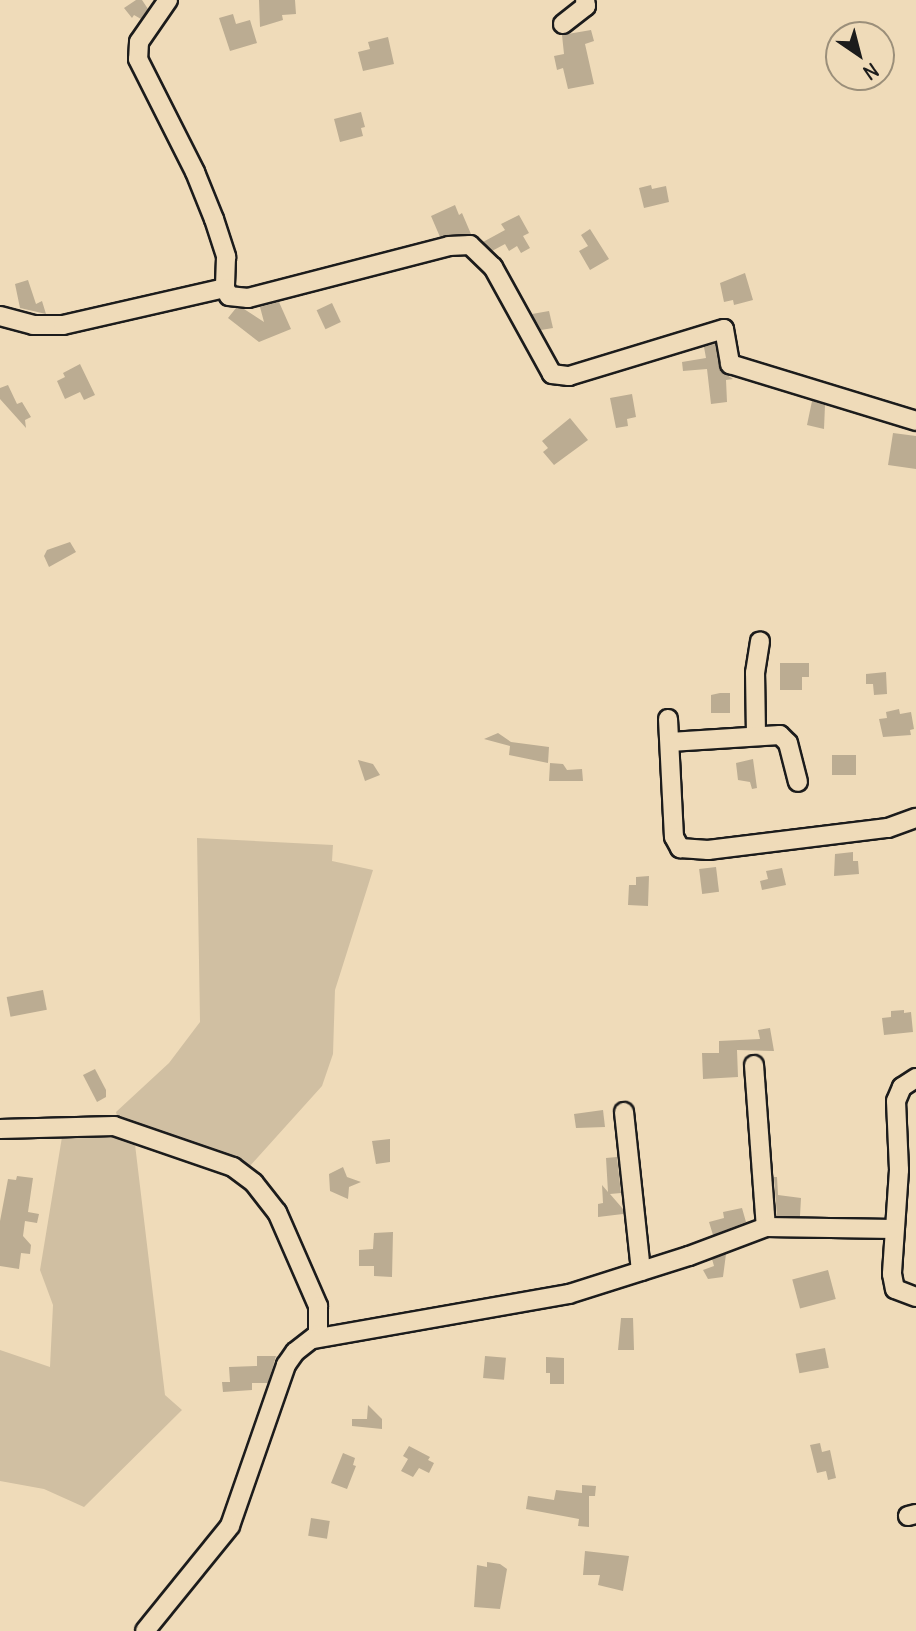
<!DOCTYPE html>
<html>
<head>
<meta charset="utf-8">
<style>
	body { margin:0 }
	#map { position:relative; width:916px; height:1631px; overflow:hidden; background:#efdbb9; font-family:Delius,sans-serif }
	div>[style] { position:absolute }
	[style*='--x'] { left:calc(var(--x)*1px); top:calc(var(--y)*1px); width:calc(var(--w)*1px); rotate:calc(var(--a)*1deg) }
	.green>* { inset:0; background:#d0bfa2 }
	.building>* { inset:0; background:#bbac92; transform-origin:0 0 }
	.roads { filter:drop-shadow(2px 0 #1c1c1c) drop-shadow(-2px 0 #1c1c1c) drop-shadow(0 2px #1c1c1c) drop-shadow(0 -2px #1c1c1c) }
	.minor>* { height:18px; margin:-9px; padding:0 9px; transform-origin:9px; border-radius:9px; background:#efdbb9 }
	span { translate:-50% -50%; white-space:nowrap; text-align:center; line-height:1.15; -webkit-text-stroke:5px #efdbb9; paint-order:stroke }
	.north { position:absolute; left:825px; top:21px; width:70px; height:70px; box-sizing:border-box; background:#efdbb9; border:2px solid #9b8f7a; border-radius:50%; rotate:145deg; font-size:19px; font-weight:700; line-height:28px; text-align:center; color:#1c1c1c }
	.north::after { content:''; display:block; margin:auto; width:24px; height:32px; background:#1c1c1c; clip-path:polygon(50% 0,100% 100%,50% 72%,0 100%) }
</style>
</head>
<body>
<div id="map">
	<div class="green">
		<i style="clip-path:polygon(197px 838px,333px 845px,332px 861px,373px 870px,335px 990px,333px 1054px,322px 1086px,249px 1167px,119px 1123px,116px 1112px,169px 1063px,200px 1022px)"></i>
		<i style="clip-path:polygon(134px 1136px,165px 1395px,182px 1410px,84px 1507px,44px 1489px,0 1481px,0 1350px,50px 1367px,53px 1305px,40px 1270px,62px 1137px)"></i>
	</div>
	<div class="building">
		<i style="clip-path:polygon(136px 0,142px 0,148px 9px,141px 19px,134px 15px,132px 18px,124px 8px)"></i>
		<i style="clip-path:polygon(259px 0,295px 0,296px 14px,282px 15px,283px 20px,260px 27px)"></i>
		<i style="clip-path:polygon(233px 14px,236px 24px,250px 20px,257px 43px,230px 51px,219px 18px)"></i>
		<i style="clip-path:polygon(591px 30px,594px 41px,585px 44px,594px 84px,568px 89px,563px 68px,557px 70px,554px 56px,564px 54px,562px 35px)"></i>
		<i style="clip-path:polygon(388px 37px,394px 64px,363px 71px,358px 52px,370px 49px,368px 42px)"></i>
		<i style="clip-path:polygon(361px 112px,365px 127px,361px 128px,363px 136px,340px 142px,334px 119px)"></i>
		<i style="clip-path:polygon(651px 185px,652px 189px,666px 186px,669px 202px,644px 208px,639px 188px)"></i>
		<i style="clip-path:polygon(455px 205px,459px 215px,462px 213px,471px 234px,440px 237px,431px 216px)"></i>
		<i style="clip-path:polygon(519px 215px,529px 233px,523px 236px,530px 248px,521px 253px,517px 246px,509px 251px,505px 244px,492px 251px,483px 242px,505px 230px,501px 224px)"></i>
		<i style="clip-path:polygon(590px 229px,609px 259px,590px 270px,579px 251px,588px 246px,581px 235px)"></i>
		<i style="clip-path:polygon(745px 273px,753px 300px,734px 305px,733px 300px,724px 302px,720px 283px)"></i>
		<i style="clip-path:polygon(28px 280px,36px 304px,42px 301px,46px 314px,20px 308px,15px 284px)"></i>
		<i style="clip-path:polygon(279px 302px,291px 329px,259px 342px,228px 318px,236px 308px,244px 309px,264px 322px,260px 307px)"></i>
		<i style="left:332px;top:303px;width:21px;height:17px;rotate:65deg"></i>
		<i style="clip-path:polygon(549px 311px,553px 328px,541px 330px,532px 314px)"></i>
		<i style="clip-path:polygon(715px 344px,721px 371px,733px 379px,726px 380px,727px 402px,711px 404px,707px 369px,683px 371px,682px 362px,706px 358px,704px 347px)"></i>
		<i style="clip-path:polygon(80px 364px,95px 395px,84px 400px,80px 392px,65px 399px,57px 381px,65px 377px,63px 373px)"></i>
		<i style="clip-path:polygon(8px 385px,17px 404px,22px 402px,31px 417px,25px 420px,26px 428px,0 399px,0 388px)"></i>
		<i style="clip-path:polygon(632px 394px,636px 417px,627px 419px,628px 426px,616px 428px,610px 398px)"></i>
		<i style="clip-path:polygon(812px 401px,825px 405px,824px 429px,807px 425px)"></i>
		<i style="clip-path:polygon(570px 418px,588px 440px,554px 465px,543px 452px,548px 448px,542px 441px)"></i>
		<i style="clip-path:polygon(893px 433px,916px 436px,916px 469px,888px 465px)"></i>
		<i style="clip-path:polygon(70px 542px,76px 552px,49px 567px,44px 556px,47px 550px)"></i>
		<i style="clip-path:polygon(780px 663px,809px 663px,809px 677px,802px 677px,802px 690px,780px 690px)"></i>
		<i style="clip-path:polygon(886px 672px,887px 694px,874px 695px,873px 684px,866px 684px,866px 674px)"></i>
		<i style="clip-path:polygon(720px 693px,730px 693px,730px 713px,711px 713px,711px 695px)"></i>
		<i style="clip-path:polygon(899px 709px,900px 714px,911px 712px,914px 729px,910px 730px,911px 735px,883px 737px,879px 719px,887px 718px,886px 712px)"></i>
		<i style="clip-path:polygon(498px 733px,511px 742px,549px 747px,548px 763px,509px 755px,510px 746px,484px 739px)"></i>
		<i style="left:832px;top:755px;width:24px;height:20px"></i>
		<i style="clip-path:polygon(753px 759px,757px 788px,752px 789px,750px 782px,738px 780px,736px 763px)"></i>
		<i style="clip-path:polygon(358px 760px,373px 764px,380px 775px,365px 781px)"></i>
		<i style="clip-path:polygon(550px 763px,563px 764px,567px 770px,582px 769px,583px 781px,549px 781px)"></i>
		<i style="clip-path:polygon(853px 852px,853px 861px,858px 861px,859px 874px,834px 876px,835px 854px)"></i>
		<i style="left:716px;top:867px;width:25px;height:17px;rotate:83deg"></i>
		<i style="clip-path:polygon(782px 868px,786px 885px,762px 890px,760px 881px,768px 879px,766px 871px)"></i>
		<i style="clip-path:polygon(649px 876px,648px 906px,628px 905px,629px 885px,636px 885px,636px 877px)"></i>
		<i style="left:43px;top:990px;width:20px;height:37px;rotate:79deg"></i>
		<i style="clip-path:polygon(904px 1010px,904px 1013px,911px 1012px,913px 1032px,884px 1035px,882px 1018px,891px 1017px,891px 1011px)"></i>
		<i style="clip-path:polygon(770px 1028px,774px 1051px,737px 1050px,738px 1077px,703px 1079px,702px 1053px,719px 1053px,719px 1041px,760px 1039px,758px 1030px)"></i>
		<i style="clip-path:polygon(95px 1069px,106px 1090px,106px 1097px,97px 1102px,83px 1075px)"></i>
		<i style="clip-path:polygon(603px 1110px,605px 1127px,576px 1128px,574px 1114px)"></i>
		<i style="clip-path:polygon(390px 1139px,390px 1162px,376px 1164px,372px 1141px)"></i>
		<i style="clip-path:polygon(617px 1157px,621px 1193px,610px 1194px,623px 1209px,623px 1214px,598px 1217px,598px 1204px,603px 1203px,602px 1185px,608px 1192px,606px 1158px)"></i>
		<i style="clip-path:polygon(343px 1167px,347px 1177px,361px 1182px,349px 1187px,348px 1199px,330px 1191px,329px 1174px)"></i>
		<i style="clip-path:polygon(17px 1176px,33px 1178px,28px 1212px,39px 1214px,37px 1223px,25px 1221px,23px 1236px,31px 1245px,30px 1254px,21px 1253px,19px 1269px,0 1266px,0 1221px,8px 1179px,16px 1180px)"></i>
		<i style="clip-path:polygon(774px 1177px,777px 1177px,778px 1195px,801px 1198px,800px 1216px,777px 1216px)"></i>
		<i style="clip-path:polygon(742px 1208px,746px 1222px,713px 1235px,709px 1222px,724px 1218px,723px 1212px)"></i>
		<i style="clip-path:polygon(393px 1232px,392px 1277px,374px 1276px,374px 1266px,359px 1266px,359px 1250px,373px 1249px,374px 1233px)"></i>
		<i style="clip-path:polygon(726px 1254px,723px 1277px,708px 1279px,703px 1270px,714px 1266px,712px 1259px)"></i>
		<i style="left:828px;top:1270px;width:30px;height:37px;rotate:75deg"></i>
		<i style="clip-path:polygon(621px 1318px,633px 1318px,634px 1350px,618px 1350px)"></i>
		<i style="left:825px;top:1348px;width:20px;height:30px;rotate:79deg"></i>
		<i style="clip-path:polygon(257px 1356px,276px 1356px,268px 1383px,252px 1383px,252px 1390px,223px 1392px,222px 1382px,230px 1382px,229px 1367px,257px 1366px)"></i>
		<i style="left:485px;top:1356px;width:21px;height:22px;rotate:5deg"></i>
		<i style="clip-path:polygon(546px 1357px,564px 1358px,564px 1384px,550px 1384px,550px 1373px,546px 1373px)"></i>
		<i style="clip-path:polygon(368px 1405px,382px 1419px,382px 1429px,352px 1426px,352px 1419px,367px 1419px)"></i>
		<i style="clip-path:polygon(820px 1443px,822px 1452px,830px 1450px,836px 1478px,828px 1480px,826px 1471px,817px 1473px,810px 1445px)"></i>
		<i style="clip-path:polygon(409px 1446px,430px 1457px,428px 1460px,434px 1463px,429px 1473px,419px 1468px,413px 1477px,401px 1471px,408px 1459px,403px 1456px)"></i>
		<i style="clip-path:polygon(343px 1453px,355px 1458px,353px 1465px,356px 1466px,347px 1489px,331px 1483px)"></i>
		<i style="clip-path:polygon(582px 1485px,596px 1486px,595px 1496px,589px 1496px,589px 1527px,578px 1526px,579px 1519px,526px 1509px,528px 1496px,554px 1500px,556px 1490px,582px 1493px)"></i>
		<i style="left:311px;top:1518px;width:19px;height:18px;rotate:9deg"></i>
		<i style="clip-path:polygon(585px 1551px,629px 1556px,623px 1591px,598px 1585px,600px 1575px,583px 1575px)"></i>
		<i style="clip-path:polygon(487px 1562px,500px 1564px,507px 1569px,500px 1609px,474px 1607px,477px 1565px,487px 1567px)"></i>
	</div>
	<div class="roads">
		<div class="minor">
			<i style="--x:168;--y:0;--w:51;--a:124.6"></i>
			<i style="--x:139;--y:42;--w:17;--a:93"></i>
			<i style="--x:138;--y:59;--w:127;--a:63.2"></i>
			<i style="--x:195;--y:172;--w:51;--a:68"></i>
			<i style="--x:214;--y:219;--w:40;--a:72"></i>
			<i style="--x:226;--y:257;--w:31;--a:92"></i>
			<i style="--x:225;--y:288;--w:9;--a:63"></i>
			<i style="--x:229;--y:296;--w:19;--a:6"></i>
			<i style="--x:248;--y:298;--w:208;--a:-14.5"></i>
			<i style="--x:449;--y:246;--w:21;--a:-3"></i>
			<i style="--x:470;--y:245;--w:32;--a:44"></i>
			<i style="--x:493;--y:267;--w:122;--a:61.1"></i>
			<i style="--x:552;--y:374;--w:17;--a:7"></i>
			<i style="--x:569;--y:376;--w:162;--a:-16.9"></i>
			<i style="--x:724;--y:329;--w:36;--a:80"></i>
			<i style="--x:730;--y:364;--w:195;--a:17"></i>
			<i style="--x:563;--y:24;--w:29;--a:-38"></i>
			<i style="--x:586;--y:6;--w:6;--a:-99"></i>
			<i style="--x:0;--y:316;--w:34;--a:15"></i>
			<i style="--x:33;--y:325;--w:30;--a:0"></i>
			<i style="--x:63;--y:325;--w:166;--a:-12.9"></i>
			<i style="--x:668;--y:719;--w:118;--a:87.1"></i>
			<i style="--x:674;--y:837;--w:13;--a:61"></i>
			<i style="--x:680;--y:848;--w:28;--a:4"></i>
			<i style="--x:708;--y:850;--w:181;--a:-7"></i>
			<i style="--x:888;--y:828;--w:30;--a:-20"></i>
			<i style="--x:756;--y:735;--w:62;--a:-90.9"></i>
			<i style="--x:755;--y:673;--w:32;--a:-81"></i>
			<i style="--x:670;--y:742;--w:110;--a:-3.6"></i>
			<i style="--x:780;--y:735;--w:11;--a:45"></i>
			<i style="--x:788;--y:743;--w:40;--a:75.6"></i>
			<i style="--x:754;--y:1065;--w:162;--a:85.8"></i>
			<i style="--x:916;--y:1078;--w:17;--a:147"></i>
			<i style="--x:902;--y:1087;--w:15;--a:113"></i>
			<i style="--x:896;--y:1101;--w:69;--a:87.5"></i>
			<i style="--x:899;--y:1170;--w:104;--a:93.9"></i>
			<i style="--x:892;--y:1274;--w:15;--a:79"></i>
			<i style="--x:895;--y:1289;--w:22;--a:21"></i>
			<i style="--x:624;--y:1112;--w:160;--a:83.9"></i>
			<i style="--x:0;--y:1129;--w:114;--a:-1.5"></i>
			<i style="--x:114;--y:1126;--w:126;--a:19"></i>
			<i style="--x:233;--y:1167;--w:26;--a:37"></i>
			<i style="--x:254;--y:1183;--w:37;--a:52"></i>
			<i style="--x:277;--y:1212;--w:103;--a:66.4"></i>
			<i style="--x:318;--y:1306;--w:28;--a:90"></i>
			<i style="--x:318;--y:1334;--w:29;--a:142"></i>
			<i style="--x:295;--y:1352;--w:16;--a:125"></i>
			<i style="--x:286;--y:1365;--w:170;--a:109.2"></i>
			<i style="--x:230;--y:1526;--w:135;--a:129"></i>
			<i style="--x:313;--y:1339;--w:260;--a:-10"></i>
			<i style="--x:569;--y:1294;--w:126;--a:-17.6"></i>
			<i style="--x:689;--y:1256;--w:82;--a:-20.6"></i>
			<i style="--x:766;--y:1227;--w:128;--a:0.9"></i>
			<i style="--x:908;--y:1516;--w:8;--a:-14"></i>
		</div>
	</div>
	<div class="north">N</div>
</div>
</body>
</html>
